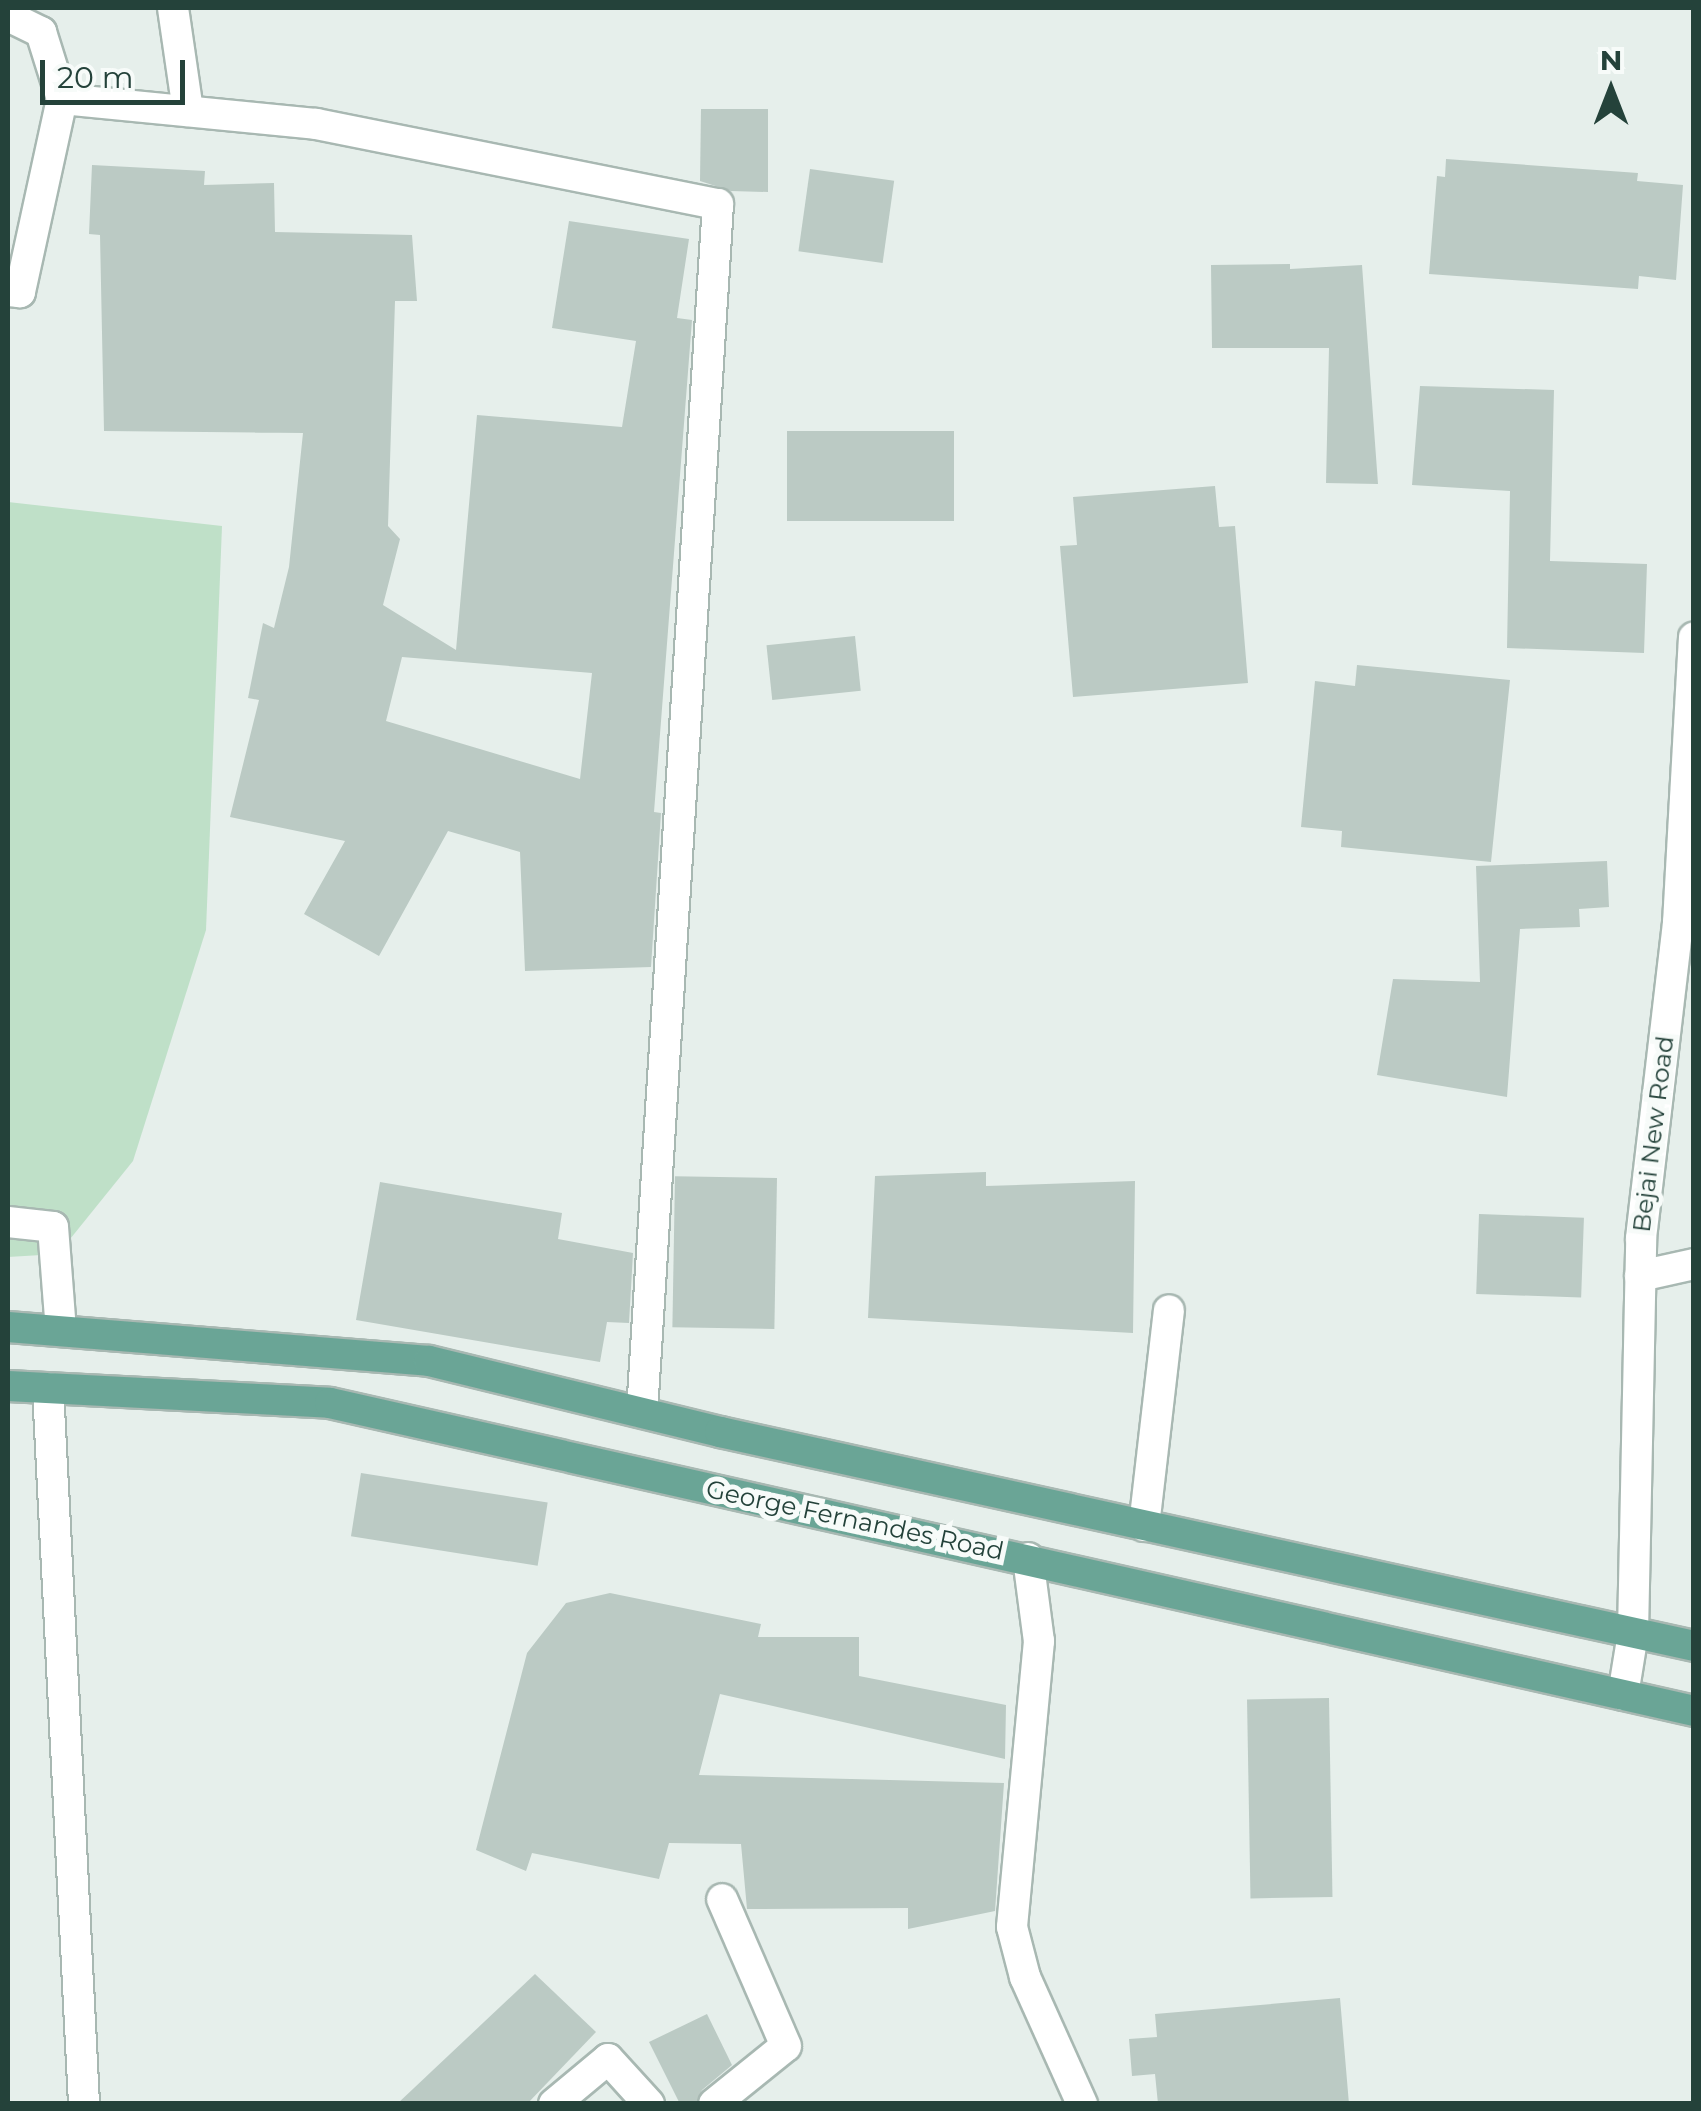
<!DOCTYPE html>
<html>
<head>
<meta charset="utf-8">
<style>
	body { margin:0 }
	#map { position:relative; width:1701px; height:2111px; overflow:hidden; background:#e6efeb; font-family:Montserrat,sans-serif }
	div>[style] { position:absolute }
	[style*='--x'] { left:calc(var(--x)*1px); top:calc(var(--y)*1px); width:calc(var(--w)*1px); rotate:calc(var(--a)*1deg) }
	.green>* { inset:0; background:#bfe0c8 }
	.building>* { inset:0; background:#bbcac4; transform-origin:0 0 }
	.roads { filter:drop-shadow(2px 0 #a8b8b2) drop-shadow(-2px 0 #a8b8b2) drop-shadow(0 2px #a8b8b2) drop-shadow(0 -2px #a8b8b2) }
	.lane>* { height:30px; margin:-15px; padding:0 15px; transform-origin:15px; border-radius:15px; background:#fff }
	.street>* { height:30px; margin:-15px; padding:0 15px; transform-origin:15px; border-radius:15px; background:#fff }
	.secondary>* { height:30px; margin:-15px; padding:0 15px; transform-origin:15px; border-radius:15px; background:#fff }
	.primary>* { height:30px; margin:-15px; padding:0 15px; transform-origin:15px; border-radius:15px; background:#6aa596 }
	span { translate:-50% -50%; white-space:nowrap; text-align:center; line-height:1.15; -webkit-text-stroke:10px #f7fbf9; paint-order:stroke }
	.street-label { font-size:25px; color:#24423a }
	.frame { position:absolute; inset:0; border:10px solid #24423a; pointer-events:none }
	.north { position:absolute; left:1561px; top:40px; width:100px; height:100px; -webkit-text-stroke:8px #f7fbf9; paint-order:stroke; rotate:0deg; font-size:28px; font-weight:700; line-height:40px; text-align:center; color:#24423a }
	.north::after { content:''; display:block; margin:auto; width:35px; height:45px; background:#24423a; clip-path:polygon(50% 0,100% 100%,50% 72%,0 100%) }
	.scale { position:absolute; left:40px; top:60px; width:145px; height:45px; box-sizing:border-box; border:5px solid #24423a; border-top:0; padding-left:12px; font-size:30px; line-height:35px; white-space:nowrap; color:#24423a; -webkit-text-stroke:8px #f7fbf9; paint-order:stroke }
</style>
</head>
<body>
<div id="map">
	<div class="green">
		<i style="clip-path:polygon(8px 502px,222px 526px,206px 930px,133px 1161px,58px 1254px,8px 1257px)"></i>
	</div>
	<div class="building">
		<i style="clip-path:polygon(701px 109px,768px 109px,768px 192px,731px 191px,700px 181px)"></i>
		<i style="clip-path:polygon(1446px 159px,1638px 173px,1637px 181px,1683px 185px,1676px 280px,1639px 276px,1638px 289px,1429px 274px,1437px 176px,1445px 177px)"></i>
		<i style="clip-path:polygon(evenodd,92px 165px,205px 171px,204px 185px,274px 183px,275px 232px,412px 235px,417px 301px,395px 301px,388px 526px,400px 539px,383px 605px,456px 650px,477px 415px,622px 427px,636px 341px,552px 328px,569px 221px,689px 239px,677px 318px,692px 320px,654px 812px,661px 813px,651px 967px,525px 971px,520px 852px,448px 831px,379px 956px,304px 914px,345px 841px,230px 817px,259px 700px,248px 698px,263px 623px,274px 628px,289px 567px,303px 433px,104px 431px,100px 235px,89px 234px,92px 165px,402px 657px,592px 673px,580px 779px,386px 721px,402px 657px)"></i>
		<i style="left:810px;top:169px;width:85px;height:83px;rotate:8deg"></i>
		<i style="clip-path:polygon(1290px 264px,1290px 269px,1362px 265px,1378px 484px,1326px 483px,1329px 348px,1212px 348px,1211px 265px)"></i>
		<i style="clip-path:polygon(1420px 386px,1554px 390px,1550px 561px,1647px 564px,1644px 653px,1507px 648px,1510px 491px,1412px 485px)"></i>
		<i style="left:787px;top:431px;width:167px;height:90px"></i>
		<i style="clip-path:polygon(1215px 486px,1219px 527px,1235px 526px,1248px 683px,1073px 697px,1060px 546px,1077px 545px,1073px 497px)"></i>
		<i style="left:855px;top:636px;width:55px;height:89px;rotate:84deg"></i>
		<i style="clip-path:polygon(1357px 665px,1510px 680px,1491px 862px,1341px 847px,1342px 831px,1301px 827px,1315px 681px,1355px 686px)"></i>
		<i style="clip-path:polygon(1607px 861px,1609px 907px,1579px 909px,1580px 927px,1520px 929px,1507px 1097px,1377px 1075px,1393px 979px,1480px 982px,1476px 866px)"></i>
		<i style="clip-path:polygon(986px 1172px,986px 1186px,1135px 1181px,1133px 1333px,868px 1318px,875px 1176px)"></i>
		<i style="left:777px;top:1178px;width:151px;height:102px;rotate:91deg"></i>
		<i style="clip-path:polygon(380px 1182px,562px 1213px,558px 1239px,633px 1253px,629px 1323px,607px 1322px,600px 1362px,356px 1320px)"></i>
		<i style="left:1479px;top:1214px;width:105px;height:80px;rotate:2deg"></i>
		<i style="left:361px;top:1473px;width:189px;height:64px;rotate:9deg"></i>
		<i style="clip-path:polygon(610px 1593px,761px 1624px,758px 1637px,859px 1637px,859px 1676px,1006px 1705px,1005px 1759px,720px 1694px,699px 1775px,1004px 1783px,995px 1911px,908px 1929px,908px 1908px,747px 1909px,741px 1844px,669px 1843px,659px 1879px,532px 1853px,526px 1871px,476px 1850px,527px 1653px,566px 1603px)"></i>
		<i style="left:1329px;top:1698px;width:199px;height:82px;rotate:89deg"></i>
		<i style="clip-path:polygon(535px 1974px,596px 2032px,527px 2104px,397px 2104px)"></i>
		<i style="clip-path:polygon(1340px 1998px,1349px 2104px,1158px 2104px,1155px 2074px,1132px 2076px,1129px 2039px,1157px 2037px,1155px 2014px)"></i>
		<i style="clip-path:polygon(707px 2014px,732px 2065px,702px 2090px,696px 2104px,680px 2104px,649px 2042px)"></i>
	</div>
	<div class="roads">
		<div class="lane">
			<i style="--x:1144;--y:1526;--w:217;--a:-83.4"></i>
		</div>
		<div class="street">
			<i style="--x:173;--y:8;--w:104;--a:81.7"></i>
			<i style="--x:8;--y:16;--w:37;--a:26"></i>
			<i style="--x:41;--y:32;--w:70;--a:72.6"></i>
			<i style="--x:62;--y:99;--w:198;--a:102.3"></i>
			<i style="--x:20;--y:292;--w:12;--a:-175"></i>
			<i style="--x:62;--y:99;--w:255;--a:5.6"></i>
			<i style="--x:316;--y:124;--w:410;--a:11.3"></i>
			<i style="--x:718;--y:204;--w:1211;--a:93.6"></i>
			<i style="--x:8;--y:1222;--w:45;--a:6.3"></i>
			<i style="--x:53;--y:1227;--w:103;--a:85.6"></i>
			<i style="--x:1640;--y:1276;--w:55;--a:-12.5"></i>
			<i style="--x:48;--y:1388;--w:717;--a:87.12"></i>
			<i style="--x:1028;--y:1558;--w:84;--a:82.5"></i>
			<i style="--x:1039;--y:1641;--w:287;--a:95.4"></i>
			<i style="--x:1012;--y:1927;--w:52;--a:75.4"></i>
			<i style="--x:1025;--y:1977;--w:139;--a:65.8"></i>
			<i style="--x:554;--y:2104;--w:70;--a:-39.8"></i>
			<i style="--x:608;--y:2059;--w:61;--a:47.7"></i>
			<i style="--x:714;--y:2104;--w:92;--a:-38.9"></i>
			<i style="--x:786;--y:2046;--w:160;--a:-113.5"></i>
		</div>
		<div class="secondary">
			<i style="--x:1623;--y:1695;--w:63;--a:-80.8"></i>
			<i style="--x:1633;--y:1633;--w:395;--a:-88.8"></i>
			<i style="--x:1641;--y:1238;--w:317;--a:-83.3"></i>
			<i style="--x:1678;--y:923;--w:286;--a:-86.8"></i>
		</div>
		<div class="primary">
			<i style="--x:8;--y:1327;--w:422;--a:4.6"></i>
			<i style="--x:429;--y:1361;--w:300;--a:13.7"></i>
			<i style="--x:720;--y:1432;--w:997;--a:12.39"></i>
			<i style="--x:8;--y:1386;--w:322;--a:3"></i>
			<i style="--x:330;--y:1403;--w:1398;--a:12.72"></i>
		</div>
	</div>
	<div class="street-label">
		<span style="left:1653px;top:1134px;rotate:-83deg">Bejai New Road</span>
		<span style="left:855px;top:1520px;rotate:12deg">George Fernandes Road</span>
	</div>
	<div class="frame"></div>
	<div class="north">N</div>
	<div class="scale">20 m</div>
</div>
</body>
</html>
